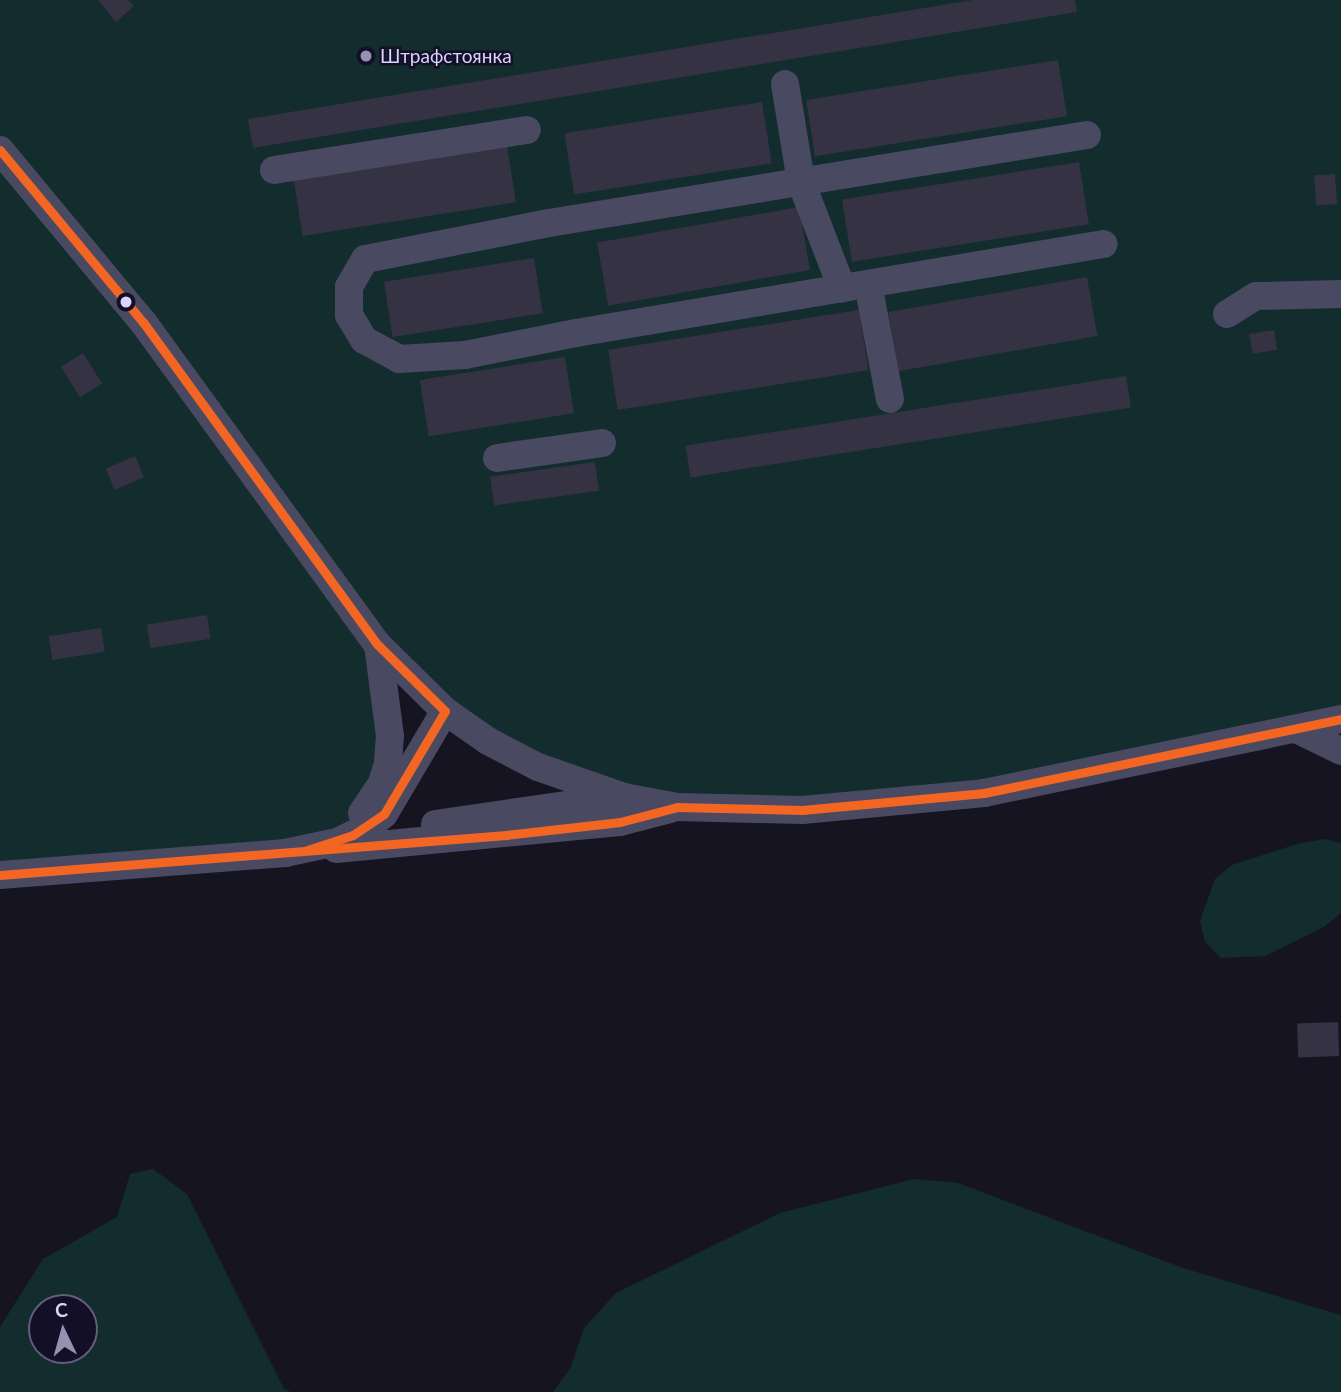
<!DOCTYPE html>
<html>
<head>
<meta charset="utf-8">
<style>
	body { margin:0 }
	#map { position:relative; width:1341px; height:1392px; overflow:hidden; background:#161421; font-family:Lato,sans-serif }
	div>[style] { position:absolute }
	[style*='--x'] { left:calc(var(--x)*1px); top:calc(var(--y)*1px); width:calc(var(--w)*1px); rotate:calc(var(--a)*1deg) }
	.green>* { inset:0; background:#132c2d }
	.building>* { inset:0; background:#343243; transform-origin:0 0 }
	.minor>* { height:28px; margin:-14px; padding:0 14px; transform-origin:14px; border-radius:14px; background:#4a4962 }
	.bus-1>* { height:9px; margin:-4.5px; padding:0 4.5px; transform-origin:4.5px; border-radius:4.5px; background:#f26522 }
	.dots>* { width:19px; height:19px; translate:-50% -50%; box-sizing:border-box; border:4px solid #130f26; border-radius:50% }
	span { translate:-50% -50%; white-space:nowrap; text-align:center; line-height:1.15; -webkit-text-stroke:5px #130f26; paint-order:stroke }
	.poi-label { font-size:19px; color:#d9d4ff }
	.left { translate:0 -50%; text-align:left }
	.north { position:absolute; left:28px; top:1294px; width:70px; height:70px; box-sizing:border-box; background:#130f26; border:2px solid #625e7d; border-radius:50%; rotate:355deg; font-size:19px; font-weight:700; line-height:28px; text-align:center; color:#d9d4ff }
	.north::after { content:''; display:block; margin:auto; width:24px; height:32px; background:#9591b1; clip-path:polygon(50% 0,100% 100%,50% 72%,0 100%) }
</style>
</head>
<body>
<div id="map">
	<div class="green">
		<i style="clip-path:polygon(0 0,1341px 0,1341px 714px,958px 796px,677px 807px,538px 767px,379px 646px,390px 736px,362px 813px,308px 850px,0 875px)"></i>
		<i style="clip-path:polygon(1325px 839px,1341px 843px,1341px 913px,1324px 927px,1265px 956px,1221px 958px,1205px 942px,1200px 921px,1215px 879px,1232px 865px,1297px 844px)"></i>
		<i style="clip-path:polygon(evenodd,153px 1169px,187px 1194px,284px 1389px,291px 1392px,0 1392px,0 1327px,43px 1259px,117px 1217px,130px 1174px,153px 1169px,42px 1308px,84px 1308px,84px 1350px,42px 1350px,42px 1308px)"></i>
		<i style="clip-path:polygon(914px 1179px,958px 1183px,1183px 1268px,1341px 1315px,1341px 1392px,553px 1392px,570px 1369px,584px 1328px,616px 1293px,780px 1213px)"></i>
	</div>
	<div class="building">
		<i style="clip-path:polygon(98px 0,128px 0,134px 6px,116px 22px)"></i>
		<i style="clip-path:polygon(973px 0,1075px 0,1077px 12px,253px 148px,248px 119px)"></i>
		<i style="left:1058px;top:60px;width:57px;height:255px;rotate:81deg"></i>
		<i style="left:762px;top:102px;width:62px;height:200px;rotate:81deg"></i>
		<i style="left:507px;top:146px;width:57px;height:216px;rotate:81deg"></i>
		<i style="left:1079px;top:162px;width:63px;height:240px;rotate:81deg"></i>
		<i style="left:1335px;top:174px;width:30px;height:21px;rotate:86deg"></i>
		<i style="left:799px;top:207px;width:64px;height:205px;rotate:80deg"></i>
		<i style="left:534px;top:258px;width:56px;height:152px;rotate:81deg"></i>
		<i style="left:1087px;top:277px;width:60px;height:202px;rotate:80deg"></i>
		<i style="left:859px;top:310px;width:61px;height:254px;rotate:81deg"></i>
		<i style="left:1274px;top:330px;width:20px;height:25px;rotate:81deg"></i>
		<i style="left:83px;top:353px;width:36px;height:26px;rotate:58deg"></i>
		<i style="left:565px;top:357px;width:57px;height:147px;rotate:81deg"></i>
		<i style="left:1126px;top:376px;width:32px;height:446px;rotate:81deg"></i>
		<i style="left:135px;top:456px;width:23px;height:32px;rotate:67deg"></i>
		<i style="left:595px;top:462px;width:29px;height:106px;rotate:82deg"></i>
		<i style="left:207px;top:615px;width:24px;height:61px;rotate:81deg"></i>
		<i style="left:101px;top:628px;width:24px;height:53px;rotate:81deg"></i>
		<i style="left:1338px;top:1022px;width:34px;height:41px;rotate:88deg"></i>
	</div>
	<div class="minor">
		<i style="--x:785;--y:84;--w:99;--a:80.7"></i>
		<i style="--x:801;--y:182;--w:114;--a:68.9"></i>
		<i style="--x:1087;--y:135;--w:545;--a:170.71"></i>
		<i style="--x:549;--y:223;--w:187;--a:168.9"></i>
		<i style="--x:365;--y:259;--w:32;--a:120"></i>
		<i style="--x:349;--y:287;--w:28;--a:90"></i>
		<i style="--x:349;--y:315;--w:29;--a:59"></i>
		<i style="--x:364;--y:340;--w:40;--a:28"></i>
		<i style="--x:399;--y:359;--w:66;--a:-3.5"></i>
		<i style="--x:465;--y:355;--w:113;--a:-11.2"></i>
		<i style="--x:576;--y:333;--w:535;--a:-9.57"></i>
		<i style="--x:0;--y:150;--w:224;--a:50.3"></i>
		<i style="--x:143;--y:322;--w:399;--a:54"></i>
		<i style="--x:378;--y:645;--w:94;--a:44.6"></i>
		<i style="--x:445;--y:711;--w:52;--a:34.9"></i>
		<i style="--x:488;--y:741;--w:56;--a:27.5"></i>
		<i style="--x:538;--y:767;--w:91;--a:19.2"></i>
		<i style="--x:624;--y:797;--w:54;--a:10.7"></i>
		<i style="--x:677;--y:807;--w:125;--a:1.4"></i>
		<i style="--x:802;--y:810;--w:183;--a:-5.3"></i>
		<i style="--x:984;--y:793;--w:365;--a:-11.7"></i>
		<i style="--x:274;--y:170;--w:256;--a:-9"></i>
		<i style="--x:868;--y:284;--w:117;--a:79.2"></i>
		<i style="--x:1227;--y:314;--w:34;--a:-32"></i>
		<i style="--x:1256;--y:296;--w:85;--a:-1.3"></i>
		<i style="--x:497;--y:458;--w:106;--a:-8.1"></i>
		<i style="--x:1298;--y:730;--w:48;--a:26"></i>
		<i style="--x:362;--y:813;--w:36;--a:-56"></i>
		<i style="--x:382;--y:783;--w:21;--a:-73"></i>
		<i style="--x:388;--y:763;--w:27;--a:-86"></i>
		<i style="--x:390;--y:736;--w:92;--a:-97.5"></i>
		<i style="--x:435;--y:824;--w:183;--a:-8.2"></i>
		<i style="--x:336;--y:849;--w:285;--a:-5.4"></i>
		<i style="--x:620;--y:822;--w:52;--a:-14.6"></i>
		<i style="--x:0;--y:875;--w:286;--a:-4.4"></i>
		<i style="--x:285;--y:853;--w:53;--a:-11.9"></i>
		<i style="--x:337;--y:842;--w:37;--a:-26"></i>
		<i style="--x:370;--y:826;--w:18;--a:-41"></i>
		<i style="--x:384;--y:814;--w:120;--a:-59.4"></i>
	</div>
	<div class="bus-1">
		<i style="--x:0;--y:150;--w:224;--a:50.3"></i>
		<i style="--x:143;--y:322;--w:399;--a:54"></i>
		<i style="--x:378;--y:645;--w:94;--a:44.6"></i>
		<i style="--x:445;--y:711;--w:120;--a:120.6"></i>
		<i style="--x:384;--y:814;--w:37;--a:146"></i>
		<i style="--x:353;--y:835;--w:48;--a:161.9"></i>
		<i style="--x:0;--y:875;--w:508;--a:-4.52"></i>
		<i style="--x:506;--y:835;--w:115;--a:-6.5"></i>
		<i style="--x:620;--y:822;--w:59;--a:-14.7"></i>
		<i style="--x:677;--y:807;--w:125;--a:1.4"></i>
		<i style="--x:802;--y:810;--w:183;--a:-5.3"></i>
		<i style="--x:984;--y:793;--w:365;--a:-11.7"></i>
	</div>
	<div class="dots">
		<i style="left:366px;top:56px;background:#9591b1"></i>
		<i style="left:126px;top:302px;background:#d9d4ff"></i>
	</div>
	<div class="poi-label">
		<span class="left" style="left:380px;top:56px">Штрафстоянка</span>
	</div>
	<div class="north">С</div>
</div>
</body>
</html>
